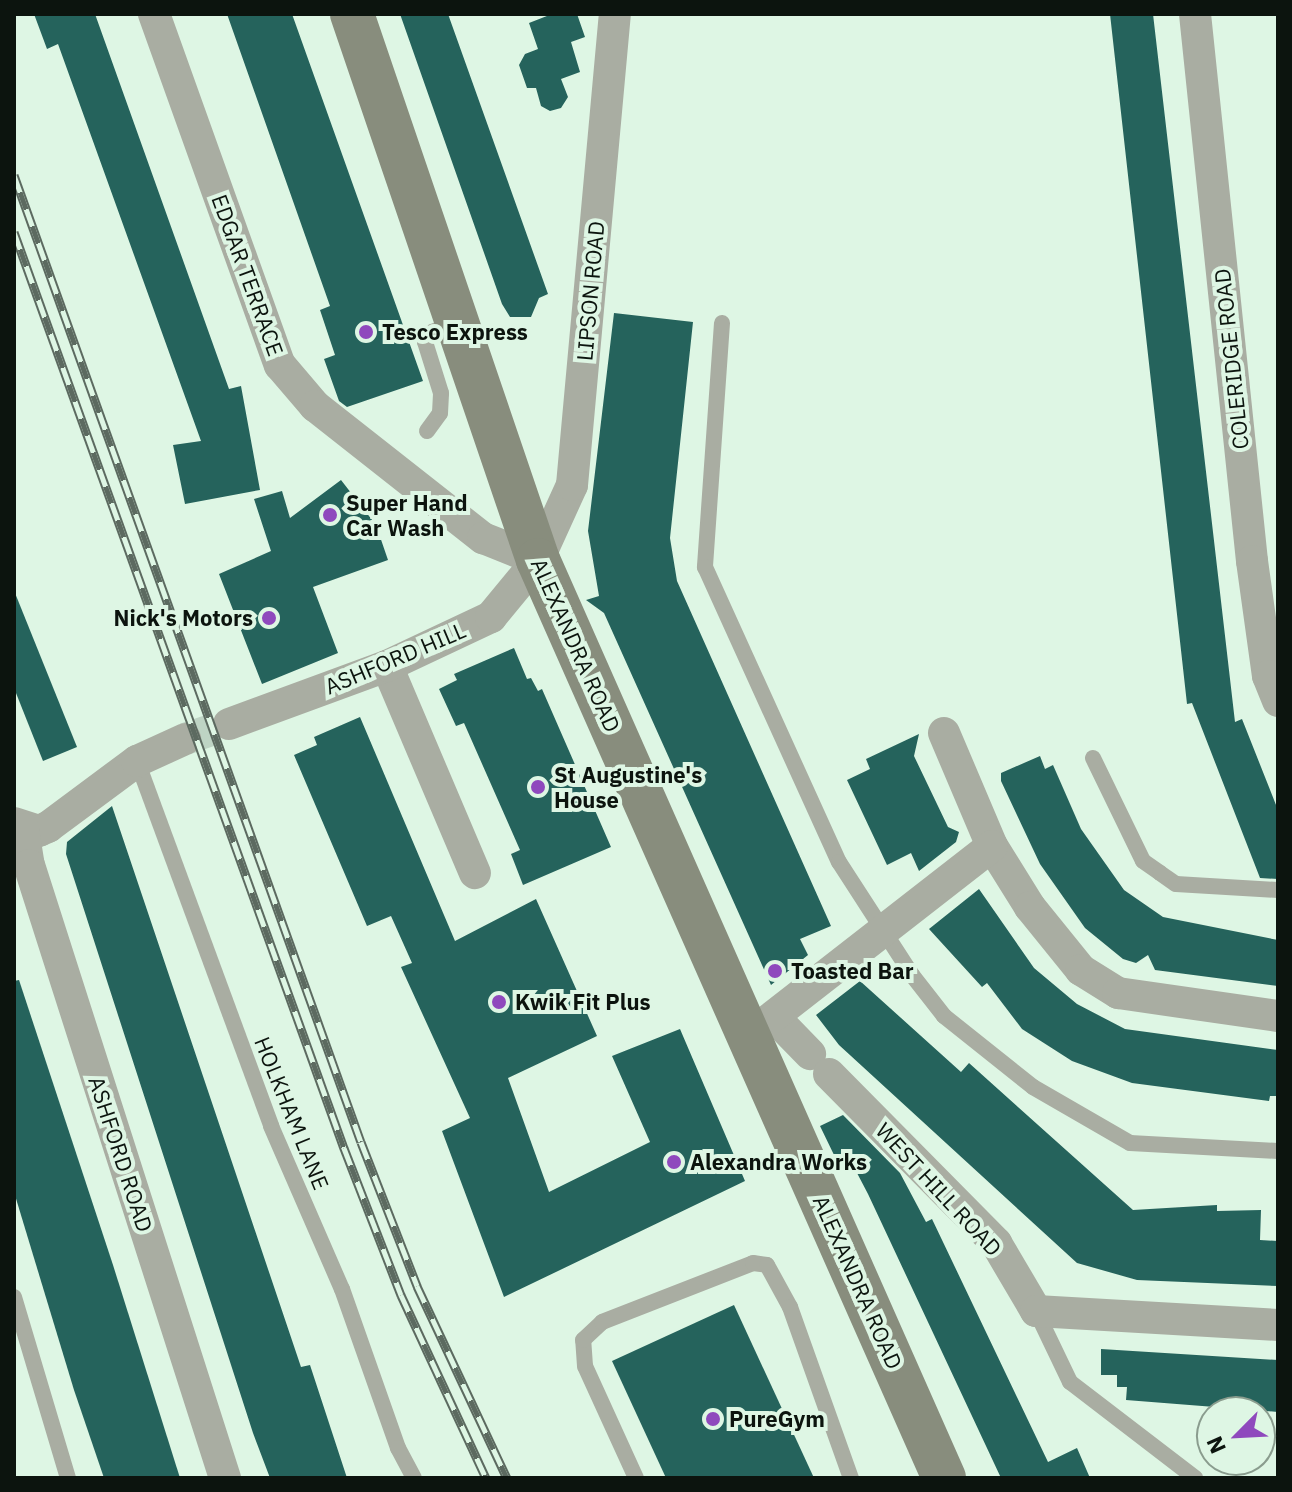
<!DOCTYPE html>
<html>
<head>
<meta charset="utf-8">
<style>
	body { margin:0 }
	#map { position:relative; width:1292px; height:1492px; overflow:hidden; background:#def6e4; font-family:"IBM Plex Sans",sans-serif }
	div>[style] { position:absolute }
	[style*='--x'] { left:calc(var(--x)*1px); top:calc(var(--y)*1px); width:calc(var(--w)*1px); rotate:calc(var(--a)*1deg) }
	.building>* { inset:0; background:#25635c }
	.minor-tunnel>* { height:32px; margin-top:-16px; transform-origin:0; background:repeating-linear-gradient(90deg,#bed4c4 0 32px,transparent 0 48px) }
	.service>* { height:16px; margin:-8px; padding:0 8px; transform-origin:8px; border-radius:8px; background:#a9ada2 }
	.minor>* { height:32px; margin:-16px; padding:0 16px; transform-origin:16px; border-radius:16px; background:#a9ada2 }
	.secondary>* { height:44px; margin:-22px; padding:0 22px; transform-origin:22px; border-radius:22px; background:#888d7d }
	.rail>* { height:9px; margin-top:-4.5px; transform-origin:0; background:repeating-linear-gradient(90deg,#def6e4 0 18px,#5c6a60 0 36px); box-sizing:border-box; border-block:2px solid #5c6a60 }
	.dots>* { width:22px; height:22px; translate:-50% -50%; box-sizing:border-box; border:4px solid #def6e4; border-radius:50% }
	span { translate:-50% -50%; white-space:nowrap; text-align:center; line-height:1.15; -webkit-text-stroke:8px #def6e4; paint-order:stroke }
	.street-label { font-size:22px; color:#0c140e }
	.poi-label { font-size:22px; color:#0c140e; font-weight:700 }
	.left { translate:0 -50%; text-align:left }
	.right { translate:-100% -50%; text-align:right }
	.frame { position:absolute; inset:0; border:16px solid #0c140e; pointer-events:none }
	.north { position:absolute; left:1196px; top:1396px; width:80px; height:80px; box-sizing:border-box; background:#def6e4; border:2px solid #8a9c8e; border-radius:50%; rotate:246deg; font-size:22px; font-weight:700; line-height:32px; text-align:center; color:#0c140e }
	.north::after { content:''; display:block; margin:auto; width:28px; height:36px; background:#8f49bd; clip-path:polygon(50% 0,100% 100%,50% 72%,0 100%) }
</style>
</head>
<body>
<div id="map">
	<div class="building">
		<i style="clip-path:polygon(34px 14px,95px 14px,229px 389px,241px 386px,260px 490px,185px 504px,173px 445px,201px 441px,58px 44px,47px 49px)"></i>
		<i style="clip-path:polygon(227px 14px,292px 14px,423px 381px,347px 407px,339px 401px,324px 359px,335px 355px,320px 310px,330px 306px)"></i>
		<i style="clip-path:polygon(400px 14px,448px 14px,548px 294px,539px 298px,531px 317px,510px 317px,502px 304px)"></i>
		<i style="clip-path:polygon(552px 14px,577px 14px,585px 37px,571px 42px,580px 72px,561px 79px,568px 97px,561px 108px,550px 111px,541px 106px,536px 88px,527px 88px,519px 65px,525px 54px,538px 49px,529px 23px)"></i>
		<i style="clip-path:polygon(1110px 14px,1153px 14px,1235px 722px,1242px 719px,1278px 810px,1278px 879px,1260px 878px,1192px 703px,1187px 704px)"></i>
		<i style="clip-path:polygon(614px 313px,693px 322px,670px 538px,677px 581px,831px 926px,800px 939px,808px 955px,771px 985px,604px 613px,586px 600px,599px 596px,588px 531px)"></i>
		<i style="clip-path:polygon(341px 480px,376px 525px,388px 560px,313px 587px,338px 653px,262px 684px,219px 574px,271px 551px,254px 499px,282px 491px,290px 518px)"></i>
		<i style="clip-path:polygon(15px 593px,77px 747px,43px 761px,14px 688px)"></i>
		<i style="clip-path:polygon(514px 648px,527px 679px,531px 678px,538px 691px,542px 689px,611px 847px,523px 885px,511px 854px,520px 850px,464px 723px,456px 726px,439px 689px,457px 680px,454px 674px)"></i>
		<i style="clip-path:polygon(360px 717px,455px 941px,536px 899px,597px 1036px,508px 1078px,549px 1192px,650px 1142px,612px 1056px,680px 1029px,745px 1181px,504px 1297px,442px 1131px,470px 1118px,401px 967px,412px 963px,391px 916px,367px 926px,294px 755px,317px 745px,314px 737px)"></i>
		<i style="clip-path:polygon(919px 734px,914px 756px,948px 827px,959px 832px,956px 842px,919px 871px,911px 853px,887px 865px,847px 780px,870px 769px,866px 759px)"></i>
		<i style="clip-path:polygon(1040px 756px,1045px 769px,1053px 765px,1081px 829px,1124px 890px,1163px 917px,1278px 940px,1278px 986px,1155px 970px,1148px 955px,1136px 963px,1123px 959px,1085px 928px,1040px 864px,1001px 781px,1001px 773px)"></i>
		<i style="clip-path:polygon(112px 806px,301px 1367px,310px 1365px,347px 1478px,270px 1478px,253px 1433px,66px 854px,67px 842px)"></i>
		<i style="clip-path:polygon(979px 889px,1034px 968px,1077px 1004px,1125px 1029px,1278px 1050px,1278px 1096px,1270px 1096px,1269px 1101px,1132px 1083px,1072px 1061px,1022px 1029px,987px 983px,982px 987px,929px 929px)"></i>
		<i style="clip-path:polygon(19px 980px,113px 1265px,180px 1478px,104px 1478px,74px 1390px,14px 1192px,14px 981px)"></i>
		<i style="clip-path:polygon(860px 981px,961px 1072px,969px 1063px,1133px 1210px,1217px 1205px,1217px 1211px,1261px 1210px,1260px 1240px,1278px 1241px,1278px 1286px,1137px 1280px,1077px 1263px,839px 1045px,816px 1015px)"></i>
		<i style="clip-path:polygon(843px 1115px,900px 1173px,926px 1222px,932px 1219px,1048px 1462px,1077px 1448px,1090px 1478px,1001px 1478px,868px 1194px,846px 1152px,835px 1157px,820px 1126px)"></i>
		<i style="clip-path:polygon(734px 1305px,814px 1478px,666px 1478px,612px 1361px)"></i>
		<i style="clip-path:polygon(1101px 1349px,1278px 1360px,1278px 1412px,1126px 1400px,1127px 1387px,1117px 1387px,1117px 1375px,1101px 1375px)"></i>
	</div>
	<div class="minor-tunnel">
		<i style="--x:185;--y:739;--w:46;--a:-18.8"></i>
	</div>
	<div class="service">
		<i style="--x:722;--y:323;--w:245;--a:94"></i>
		<i style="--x:705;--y:567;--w:324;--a:65.6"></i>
		<i style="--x:839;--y:862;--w:135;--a:57.1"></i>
		<i style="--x:912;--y:975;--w:52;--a:52"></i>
		<i style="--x:944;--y:1016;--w:114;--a:38.6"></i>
		<i style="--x:1033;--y:1087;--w:112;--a:30"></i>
		<i style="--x:1130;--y:1143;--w:148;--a:3.1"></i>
		<i style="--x:427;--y:431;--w:22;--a:-54"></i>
		<i style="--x:440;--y:413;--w:20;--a:-87"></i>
		<i style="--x:441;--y:393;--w:53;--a:-107.4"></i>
		<i style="--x:425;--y:342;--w:12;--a:-55"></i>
		<i style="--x:432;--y:332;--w:26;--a:-21"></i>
		<i style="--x:1093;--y:758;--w:114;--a:64.1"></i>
		<i style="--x:1143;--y:861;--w:21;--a:35"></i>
		<i style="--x:1160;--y:873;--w:19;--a:35"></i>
		<i style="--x:1176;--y:884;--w:102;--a:3.4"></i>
		<i style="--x:137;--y:761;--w:389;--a:69.8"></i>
		<i style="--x:271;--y:1126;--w:178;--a:66.5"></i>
		<i style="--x:342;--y:1289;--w:169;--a:70.6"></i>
		<i style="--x:398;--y:1448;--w:34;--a:62"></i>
		<i style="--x:14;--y:1297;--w:189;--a:73.4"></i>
		<i style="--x:1036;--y:1311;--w:79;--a:64.4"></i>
		<i style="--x:1070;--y:1382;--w:158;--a:37.5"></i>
		<i style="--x:636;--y:1478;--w:123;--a:-114.5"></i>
		<i style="--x:585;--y:1366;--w:26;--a:-94"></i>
		<i style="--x:583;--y:1340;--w:26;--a:-43"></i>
		<i style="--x:602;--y:1322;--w:162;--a:-21.3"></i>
		<i style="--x:753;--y:1263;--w:14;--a:8"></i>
		<i style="--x:767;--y:1265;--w:48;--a:61.3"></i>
		<i style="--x:790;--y:1307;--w:182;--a:70.4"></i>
	</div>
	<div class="minor">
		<i style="--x:154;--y:14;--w:373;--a:70.3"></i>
		<i style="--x:280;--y:365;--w:54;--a:49.5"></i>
		<i style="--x:315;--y:406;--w:214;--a:38.2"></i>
		<i style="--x:483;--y:538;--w:59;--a:21.8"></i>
		<i style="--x:1195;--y:14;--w:550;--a:84.05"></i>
		<i style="--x:1252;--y:561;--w:116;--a:82.1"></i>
		<i style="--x:1268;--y:676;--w:27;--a:68"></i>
		<i style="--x:387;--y:666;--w:225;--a:67"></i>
		<i style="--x:229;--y:724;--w:168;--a:-20.2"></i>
		<i style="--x:387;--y:666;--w:115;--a:-25.2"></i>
		<i style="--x:491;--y:617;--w:74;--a:-50.5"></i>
		<i style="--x:538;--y:560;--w:82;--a:-65.6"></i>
		<i style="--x:572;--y:485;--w:473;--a:-84.8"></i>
		<i style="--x:944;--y:733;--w:123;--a:67"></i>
		<i style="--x:992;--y:846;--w:72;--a:58.1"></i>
		<i style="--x:1030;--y:907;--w:81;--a:51"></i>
		<i style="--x:1081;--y:970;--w:44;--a:31.9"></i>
		<i style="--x:1118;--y:993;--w:162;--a:8.2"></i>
		<i style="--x:14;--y:823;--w:26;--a:18"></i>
		<i style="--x:39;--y:831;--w:10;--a:-24"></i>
		<i style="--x:48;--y:827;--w:111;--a:-36.6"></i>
		<i style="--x:137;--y:761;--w:53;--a:-24.6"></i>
		<i style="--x:23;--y:829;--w:36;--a:81"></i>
		<i style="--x:29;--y:865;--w:644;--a:72.27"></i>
		<i style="--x:776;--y:1019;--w:49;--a:45.8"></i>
		<i style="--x:748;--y:1036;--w:309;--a:-37.9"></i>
		<i style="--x:829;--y:1074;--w:238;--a:45.3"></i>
		<i style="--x:996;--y:1243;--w:79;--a:59.5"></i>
		<i style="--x:1036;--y:1311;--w:242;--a:3.3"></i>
	</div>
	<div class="secondary">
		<i style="--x:352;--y:14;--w:577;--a:71.19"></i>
		<i style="--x:538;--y:560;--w:1004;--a:66.14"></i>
	</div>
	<div class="rail">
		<i style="--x:14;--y:175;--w:1027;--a:70.26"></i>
		<i style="--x:361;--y:1142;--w:155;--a:68.7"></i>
		<i style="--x:417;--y:1286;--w:212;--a:64.9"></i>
		<i style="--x:14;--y:232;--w:974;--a:70.19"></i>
		<i style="--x:344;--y:1148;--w:158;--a:68.8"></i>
		<i style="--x:401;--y:1295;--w:202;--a:65.1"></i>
	</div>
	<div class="dots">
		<i style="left:366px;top:332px;background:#8f49bd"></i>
		<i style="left:330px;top:515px;background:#8f49bd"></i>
		<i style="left:269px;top:618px;background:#8f49bd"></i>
		<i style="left:538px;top:787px;background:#8f49bd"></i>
		<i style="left:775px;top:971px;background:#8f49bd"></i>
		<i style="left:499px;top:1002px;background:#8f49bd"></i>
		<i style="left:674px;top:1162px;background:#8f49bd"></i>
		<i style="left:713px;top:1419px;background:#8f49bd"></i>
	</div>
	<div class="street-label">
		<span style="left:248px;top:275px;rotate:70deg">EDGAR TERRACE</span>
		<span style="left:590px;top:291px;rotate:-85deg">LIPSON ROAD</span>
		<span style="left:1231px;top:359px;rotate:-96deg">COLERIDGE ROAD</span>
		<span style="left:576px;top:645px;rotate:66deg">ALEXANDRA ROAD</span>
		<span style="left:395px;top:658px;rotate:-23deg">ASHFORD HILL</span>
		<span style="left:292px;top:1113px;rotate:68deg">HOLKHAM LANE</span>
		<span style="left:121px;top:1154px;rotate:72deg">ASHFORD ROAD</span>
		<span style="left:939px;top:1189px;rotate:47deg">WEST HILL ROAD</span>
		<span style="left:858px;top:1282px;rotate:66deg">ALEXANDRA ROAD</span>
	</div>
	<div class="poi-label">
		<span class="left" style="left:382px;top:332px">Tesco Express</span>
		<span class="left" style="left:346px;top:515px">Super Hand<br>Car Wash</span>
		<span class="right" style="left:253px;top:618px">Nick's Motors</span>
		<span class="left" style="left:554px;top:787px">St Augustine's<br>House</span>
		<span class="left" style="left:791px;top:971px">Toasted Bar</span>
		<span class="left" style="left:515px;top:1002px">Kwik Fit Plus</span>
		<span class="left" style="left:690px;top:1162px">Alexandra Works</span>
		<span class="left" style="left:729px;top:1419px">PureGym</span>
	</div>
	<div class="frame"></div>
	<div class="north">N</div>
</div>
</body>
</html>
